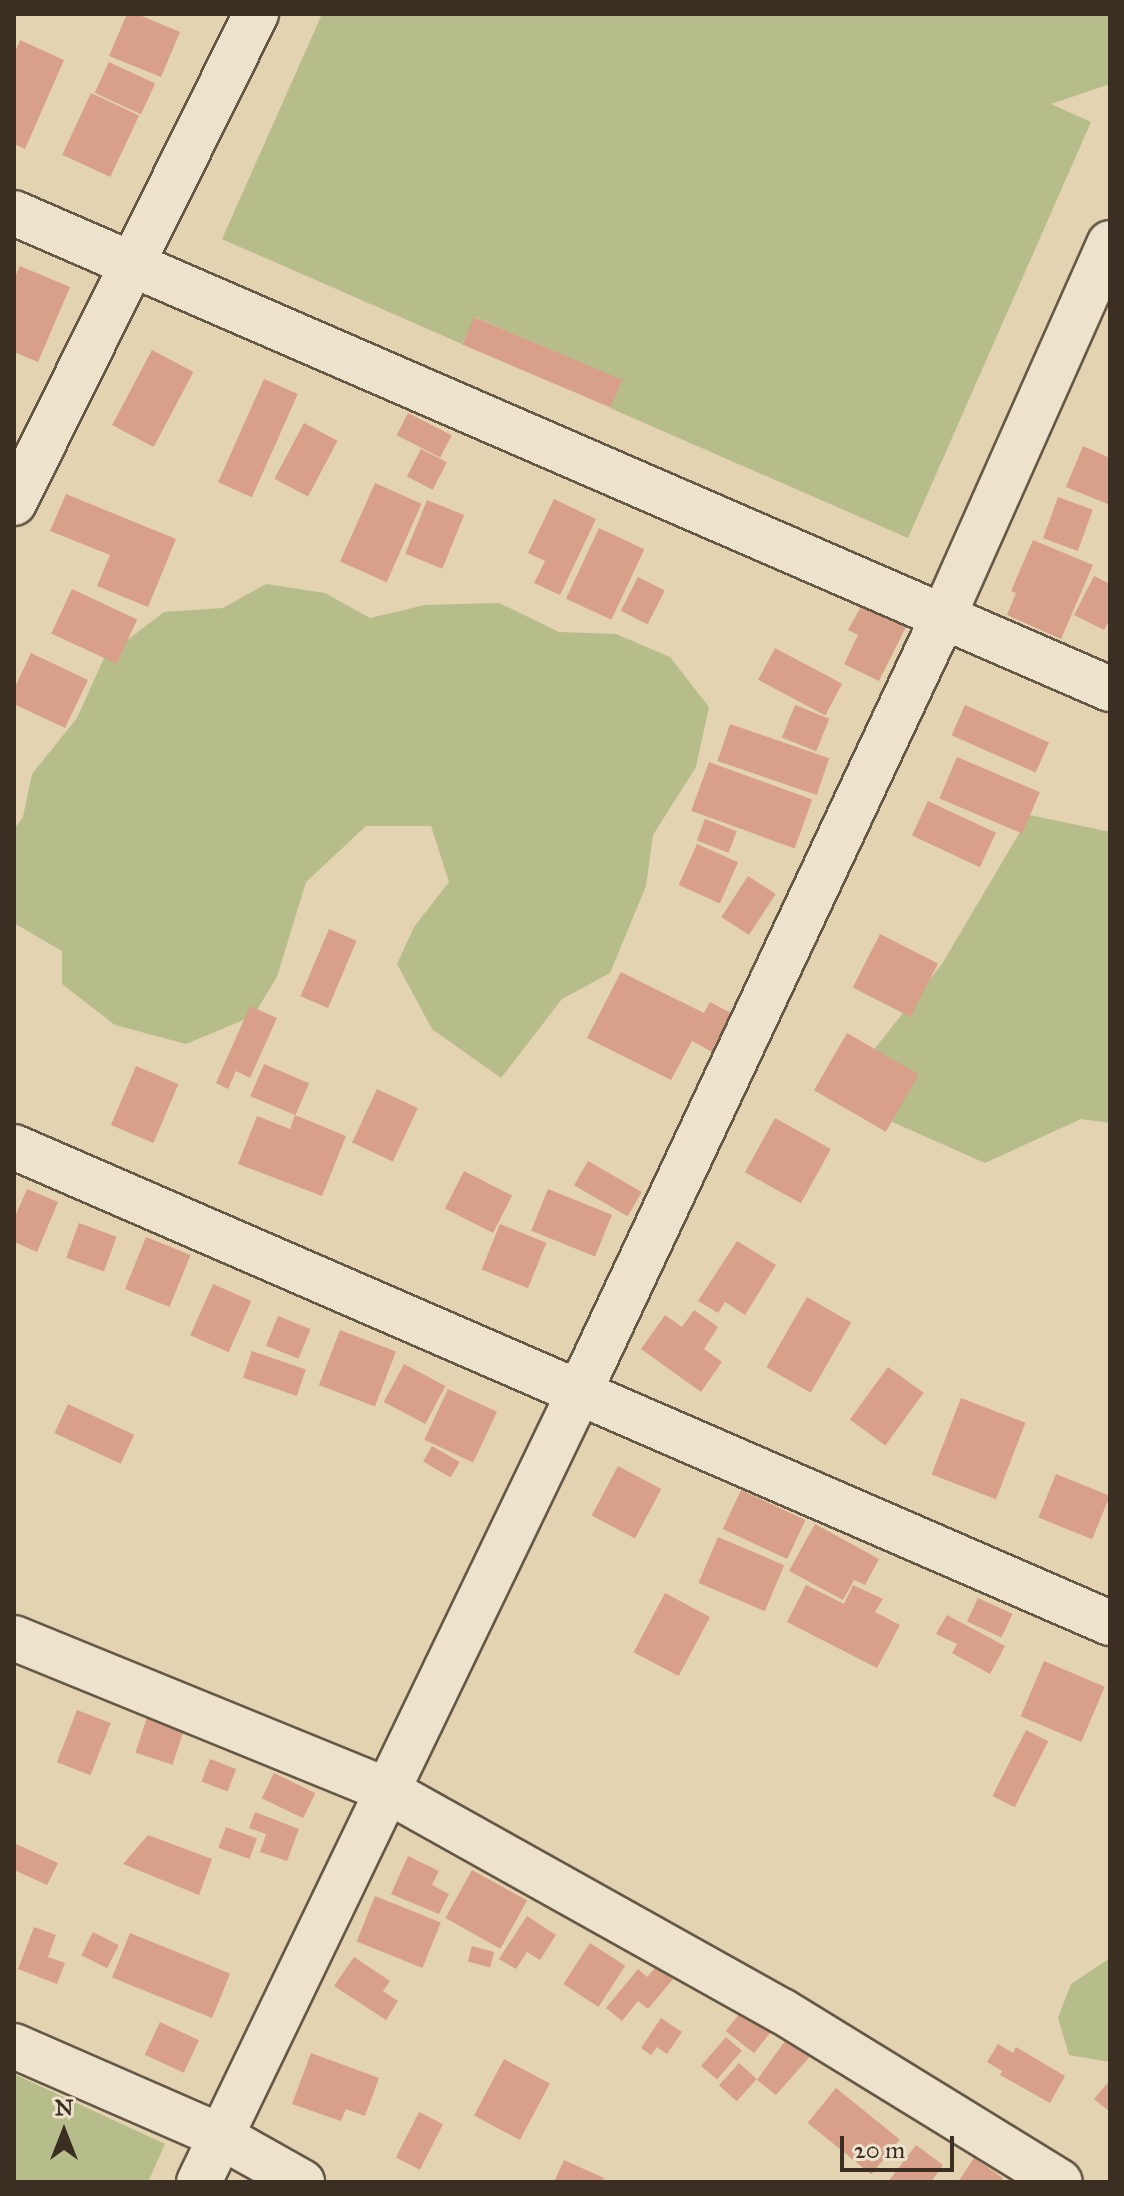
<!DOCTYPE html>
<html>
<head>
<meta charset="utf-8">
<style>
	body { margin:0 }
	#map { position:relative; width:1124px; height:2196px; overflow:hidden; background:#e4d3b1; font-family:"IM FELL Great Primer",serif }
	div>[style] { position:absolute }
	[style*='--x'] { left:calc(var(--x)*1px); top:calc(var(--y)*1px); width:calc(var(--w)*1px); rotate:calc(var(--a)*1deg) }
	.green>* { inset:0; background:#b6bc8a }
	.building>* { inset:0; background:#d8a089; transform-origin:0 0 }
	.roads { filter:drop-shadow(2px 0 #655847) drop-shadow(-2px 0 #655847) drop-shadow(0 2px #655847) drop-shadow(0 -2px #655847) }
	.minor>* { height:44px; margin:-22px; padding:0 22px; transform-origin:22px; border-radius:22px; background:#ede2cc }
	span { translate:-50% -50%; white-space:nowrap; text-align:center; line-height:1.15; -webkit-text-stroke:6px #ede2cc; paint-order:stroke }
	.frame { position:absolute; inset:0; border:16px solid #3b2f24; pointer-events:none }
	.north { position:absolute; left:24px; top:2092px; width:80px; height:80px; -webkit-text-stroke:6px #ede2cc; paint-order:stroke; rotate:0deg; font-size:22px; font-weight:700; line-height:32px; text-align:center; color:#3b2f24 }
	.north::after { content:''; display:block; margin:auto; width:28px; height:36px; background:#3b2f24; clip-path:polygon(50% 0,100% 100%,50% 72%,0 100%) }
	.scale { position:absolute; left:840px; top:2136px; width:114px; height:36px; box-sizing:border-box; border:4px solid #3b2f24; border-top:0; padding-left:10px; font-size:24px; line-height:28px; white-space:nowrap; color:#3b2f24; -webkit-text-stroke:6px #ede2cc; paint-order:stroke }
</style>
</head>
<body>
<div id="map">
	<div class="green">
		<i style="clip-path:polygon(322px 14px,1110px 14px,1110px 84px,1051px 104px,1091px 122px,908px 538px,610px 408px,621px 381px,475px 317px,462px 344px,222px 239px)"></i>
		<i style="clip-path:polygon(266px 584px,325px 593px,370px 618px,425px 605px,499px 603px,559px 632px,616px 634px,670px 657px,709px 707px,696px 767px,653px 835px,646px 886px,610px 973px,562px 999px,501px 1078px,432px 1029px,397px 964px,414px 927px,449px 882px,431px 826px,366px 826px,306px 882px,277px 977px,253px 1016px,186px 1044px,115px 1025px,62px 984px,62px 951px,14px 923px,14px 829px,23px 817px,32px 774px,77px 718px,104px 658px,164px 612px,223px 608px)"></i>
		<i style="clip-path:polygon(1030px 815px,1110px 832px,1110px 1123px,1081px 1119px,985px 1163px,881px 1117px,872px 1052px,942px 964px)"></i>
		<i style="clip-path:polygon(1110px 1958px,1110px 2062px,1069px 2055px,1058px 2018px,1071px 1984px)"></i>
		<i style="clip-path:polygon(14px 2074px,165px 2144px,148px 2182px,14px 2182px)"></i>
	</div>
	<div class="building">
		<i style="clip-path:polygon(127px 14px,137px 14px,180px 32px,161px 77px,109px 56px)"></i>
		<i style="clip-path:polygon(20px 40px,64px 60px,25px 149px,14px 144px,14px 54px)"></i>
		<i style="left:109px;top:62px;width:51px;height:34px;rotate:25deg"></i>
		<i style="left:91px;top:93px;width:53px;height:68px;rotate:25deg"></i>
		<i style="clip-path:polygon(20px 266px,70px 287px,38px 362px,14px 352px,14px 279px)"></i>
		<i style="left:474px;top:317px;width:161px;height:30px;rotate:23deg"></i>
		<i style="left:152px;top:350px;width:47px;height:85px;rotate:28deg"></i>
		<i style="left:264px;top:379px;width:37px;height:113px;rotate:24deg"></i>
		<i style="left:408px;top:413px;width:49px;height:25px;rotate:27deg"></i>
		<i style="left:304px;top:423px;width:38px;height:63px;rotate:28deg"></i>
		<i style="clip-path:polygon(1083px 446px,1110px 458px,1110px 505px,1066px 487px)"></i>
		<i style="left:421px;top:449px;width:29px;height:31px;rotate:27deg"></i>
		<i style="left:375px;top:483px;width:51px;height:86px;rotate:24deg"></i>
		<i style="clip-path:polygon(66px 494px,176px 539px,148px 607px,97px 586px,110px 555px,50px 531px)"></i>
		<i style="left:1058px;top:497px;width:37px;height:44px;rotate:20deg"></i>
		<i style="clip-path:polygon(554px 499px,596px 519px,560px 595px,534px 583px,545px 561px,528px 553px)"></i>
		<i style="left:427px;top:500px;width:40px;height:58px;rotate:22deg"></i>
		<i style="left:599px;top:528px;width:50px;height:78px;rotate:25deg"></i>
		<i style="clip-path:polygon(1033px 540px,1093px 565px,1061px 639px,1007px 615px,1016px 593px,1011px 591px)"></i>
		<i style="clip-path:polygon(1094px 576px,1110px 584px,1110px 619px,1104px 630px,1074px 615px)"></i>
		<i style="left:638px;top:577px;width:30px;height:38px;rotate:27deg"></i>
		<i style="left:72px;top:589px;width:72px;height:49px;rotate:25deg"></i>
		<i style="clip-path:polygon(862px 605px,906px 627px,879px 681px,844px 664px,858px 635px,848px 630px)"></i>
		<i style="left:775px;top:648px;width:76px;height:36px;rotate:28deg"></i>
		<i style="clip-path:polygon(31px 653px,88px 680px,65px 728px,14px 704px,14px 689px)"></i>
		<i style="left:795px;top:705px;width:37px;height:35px;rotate:22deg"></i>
		<i style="left:965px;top:705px;width:92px;height:33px;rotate:24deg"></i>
		<i style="left:730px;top:724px;width:105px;height:39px;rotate:19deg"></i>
		<i style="left:957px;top:757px;width:90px;height:45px;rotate:23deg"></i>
		<i style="left:709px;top:762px;width:110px;height:52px;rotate:20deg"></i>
		<i style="left:928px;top:801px;width:75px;height:38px;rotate:25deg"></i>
		<i style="left:705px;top:819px;width:34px;height:23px;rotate:21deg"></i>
		<i style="left:697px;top:844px;width:45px;height:45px;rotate:24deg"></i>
		<i style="left:748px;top:876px;width:33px;height:49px;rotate:33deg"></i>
		<i style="left:329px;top:929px;width:30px;height:73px;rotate:23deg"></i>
		<i style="left:880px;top:934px;width:65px;height:60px;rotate:27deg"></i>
		<i style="clip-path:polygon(621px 972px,704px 1013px,710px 1002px,735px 1015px,714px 1053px,692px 1041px,671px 1080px,587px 1038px)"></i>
		<i style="clip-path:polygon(250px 1006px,277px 1018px,250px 1078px,236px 1071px,228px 1089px,216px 1083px)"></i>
		<i style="left:847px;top:1033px;width:83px;height:66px;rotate:30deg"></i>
		<i style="left:264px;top:1064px;width:49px;height:35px;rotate:23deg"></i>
		<i style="left:136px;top:1066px;width:46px;height:64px;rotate:23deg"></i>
		<i style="left:377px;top:1089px;width:45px;height:59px;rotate:25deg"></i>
		<i style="clip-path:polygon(295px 1115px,346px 1136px,322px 1196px,238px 1164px,257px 1116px,290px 1129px)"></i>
		<i style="left:775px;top:1118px;width:64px;height:62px;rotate:29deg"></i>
		<i style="left:588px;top:1161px;width:62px;height:28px;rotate:30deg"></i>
		<i style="left:464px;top:1171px;width:54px;height:42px;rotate:27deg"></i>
		<i style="clip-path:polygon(27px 1189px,58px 1202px,37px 1252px,14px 1242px,14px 1219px)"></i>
		<i style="left:548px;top:1189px;width:69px;height:45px;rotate:22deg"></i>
		<i style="left:79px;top:1223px;width:40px;height:37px;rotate:20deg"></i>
		<i style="left:500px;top:1224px;width:50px;height:49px;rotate:22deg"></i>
		<i style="left:146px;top:1237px;width:48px;height:56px;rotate:22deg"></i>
		<i style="clip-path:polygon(737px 1241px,776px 1265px,745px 1315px,725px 1302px,718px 1313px,698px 1301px)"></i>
		<i style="left:213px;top:1284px;width:42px;height:56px;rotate:24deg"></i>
		<i style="left:807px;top:1297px;width:51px;height:81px;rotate:30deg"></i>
		<i style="clip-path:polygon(694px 1310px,718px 1327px,704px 1349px,722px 1362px,701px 1392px,641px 1349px,665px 1315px,682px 1327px)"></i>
		<i style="left:278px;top:1316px;width:35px;height:32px;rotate:22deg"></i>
		<i style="left:340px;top:1330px;width:60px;height:59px;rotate:21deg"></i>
		<i style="left:252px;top:1351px;width:57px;height:28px;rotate:19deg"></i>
		<i style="left:404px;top:1364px;width:47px;height:43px;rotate:28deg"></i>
		<i style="left:888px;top:1367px;width:44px;height:65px;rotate:36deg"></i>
		<i style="left:448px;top:1389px;width:54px;height:56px;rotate:25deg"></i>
		<i style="left:961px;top:1398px;width:69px;height:82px;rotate:21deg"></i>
		<i style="left:68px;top:1404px;width:73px;height:32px;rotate:25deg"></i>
		<i style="left:432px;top:1446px;width:32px;height:18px;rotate:30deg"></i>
		<i style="left:618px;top:1466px;width:49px;height:56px;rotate:28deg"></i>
		<i style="left:1056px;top:1474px;width:58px;height:47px;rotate:22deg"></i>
		<i style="left:741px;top:1490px;width:71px;height:43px;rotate:25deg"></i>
		<i style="clip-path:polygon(815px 1524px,879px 1559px,865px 1585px,854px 1580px,843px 1600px,789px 1571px)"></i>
		<i style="left:718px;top:1537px;width:72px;height:50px;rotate:23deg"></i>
		<i style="clip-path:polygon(806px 1585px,844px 1604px,853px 1585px,883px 1599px,875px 1612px,900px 1625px,877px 1668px,787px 1622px)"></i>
		<i style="left:665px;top:1593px;width:51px;height:67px;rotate:28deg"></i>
		<i style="left:978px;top:1598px;width:38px;height:26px;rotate:25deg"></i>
		<i style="clip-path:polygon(947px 1615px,1005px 1646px,990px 1674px,952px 1653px,957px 1644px,936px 1634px)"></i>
		<i style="left:1044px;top:1661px;width:66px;height:60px;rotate:23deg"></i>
		<i style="left:150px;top:1708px;width:39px;height:47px;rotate:18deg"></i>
		<i style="left:77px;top:1710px;width:36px;height:56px;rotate:21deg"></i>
		<i style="left:1026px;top:1730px;width:25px;height:74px;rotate:27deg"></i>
		<i style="left:210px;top:1759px;width:28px;height:24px;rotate:21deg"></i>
		<i style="left:274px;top:1773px;width:46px;height:28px;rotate:26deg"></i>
		<i style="clip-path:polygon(255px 1812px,299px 1829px,287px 1861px,260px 1852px,266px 1834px,249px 1828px)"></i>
		<i style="left:226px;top:1827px;width:33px;height:22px;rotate:20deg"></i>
		<i style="clip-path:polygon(148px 1835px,212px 1859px,199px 1895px,123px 1864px)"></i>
		<i style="clip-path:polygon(14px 1843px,58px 1863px,47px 1885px,14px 1870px)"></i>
		<i style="clip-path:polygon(408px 1856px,439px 1871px,432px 1885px,449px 1894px,439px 1914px,391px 1894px)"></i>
		<i style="left:472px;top:1870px;width:63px;height:55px;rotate:29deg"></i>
		<i style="left:375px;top:1896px;width:71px;height:49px;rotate:22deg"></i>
		<i style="clip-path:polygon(527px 1916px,556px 1935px,540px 1960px,527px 1952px,516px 1969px,499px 1959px)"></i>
		<i style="clip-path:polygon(34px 1927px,56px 1935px,48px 1957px,65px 1963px,57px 1984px,18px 1969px)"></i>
		<i style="left:93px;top:1932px;width:29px;height:26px;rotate:27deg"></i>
		<i style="left:130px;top:1933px;width:108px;height:48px;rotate:22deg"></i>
		<i style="left:590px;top:1943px;width:42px;height:49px;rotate:33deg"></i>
		<i style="left:472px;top:1946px;width:23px;height:16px;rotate:15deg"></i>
		<i style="clip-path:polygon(354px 1957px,390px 1981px,383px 1991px,398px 2001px,386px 2020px,334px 1986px)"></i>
		<i style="clip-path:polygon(657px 1966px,673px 1979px,648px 2009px,638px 2001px,622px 2021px,606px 2008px,638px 1969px,647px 1977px)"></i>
		<i style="left:743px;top:2009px;width:36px;height:28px;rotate:38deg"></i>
		<i style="clip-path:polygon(661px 2018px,682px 2032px,667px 2054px,657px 2047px,651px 2055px,641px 2048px)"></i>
		<i style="left:160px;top:2022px;width:43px;height:36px;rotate:25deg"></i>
		<i style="clip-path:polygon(790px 2034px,813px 2053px,776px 2095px,757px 2080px)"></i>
		<i style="left:726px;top:2037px;width:21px;height:38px;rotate:41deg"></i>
		<i style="clip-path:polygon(998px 2044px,1013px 2053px,1016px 2047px,1065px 2076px,1050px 2103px,1000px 2075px,1002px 2071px,987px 2062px)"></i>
		<i style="clip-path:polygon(311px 2053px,379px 2078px,365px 2116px,346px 2109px,341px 2121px,292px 2104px)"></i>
		<i style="left:504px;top:2059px;width:52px;height:64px;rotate:28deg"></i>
		<i style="left:739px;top:2063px;width:24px;height:30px;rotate:42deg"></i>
		<i style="clip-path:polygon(1110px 2080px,1110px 2112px,1094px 2099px)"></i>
		<i style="left:836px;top:2088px;width:82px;height:45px;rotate:39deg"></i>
		<i style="left:419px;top:2112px;width:27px;height:51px;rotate:27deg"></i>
		<i style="clip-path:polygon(916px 2145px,943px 2165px,931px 2182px,888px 2182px)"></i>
		<i style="clip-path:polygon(974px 2158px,1003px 2178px,1001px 2182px,958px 2182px)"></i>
		<i style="clip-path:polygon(564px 2160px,604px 2178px,602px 2182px,554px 2182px)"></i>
	</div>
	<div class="roads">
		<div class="minor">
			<i style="--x:14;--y:213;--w:1195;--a:23.48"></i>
			<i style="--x:14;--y:503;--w:546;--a:-63.67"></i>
			<i style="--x:14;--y:1147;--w:1195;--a:23.48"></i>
			<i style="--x:14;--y:1638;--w:402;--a:22.2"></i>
			<i style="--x:386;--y:1790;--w:453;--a:29.2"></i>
			<i style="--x:782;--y:2011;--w:326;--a:31.6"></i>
			<i style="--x:14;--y:2046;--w:227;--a:23.6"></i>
			<i style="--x:222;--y:2137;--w:92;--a:29.4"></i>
			<i style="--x:199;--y:2182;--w:874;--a:-64.29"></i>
			<i style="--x:578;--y:1395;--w:862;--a:-64.86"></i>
			<i style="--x:944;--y:615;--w:407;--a:-66"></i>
		</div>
	</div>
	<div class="frame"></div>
	<div class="north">N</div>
	<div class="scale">20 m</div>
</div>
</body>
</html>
